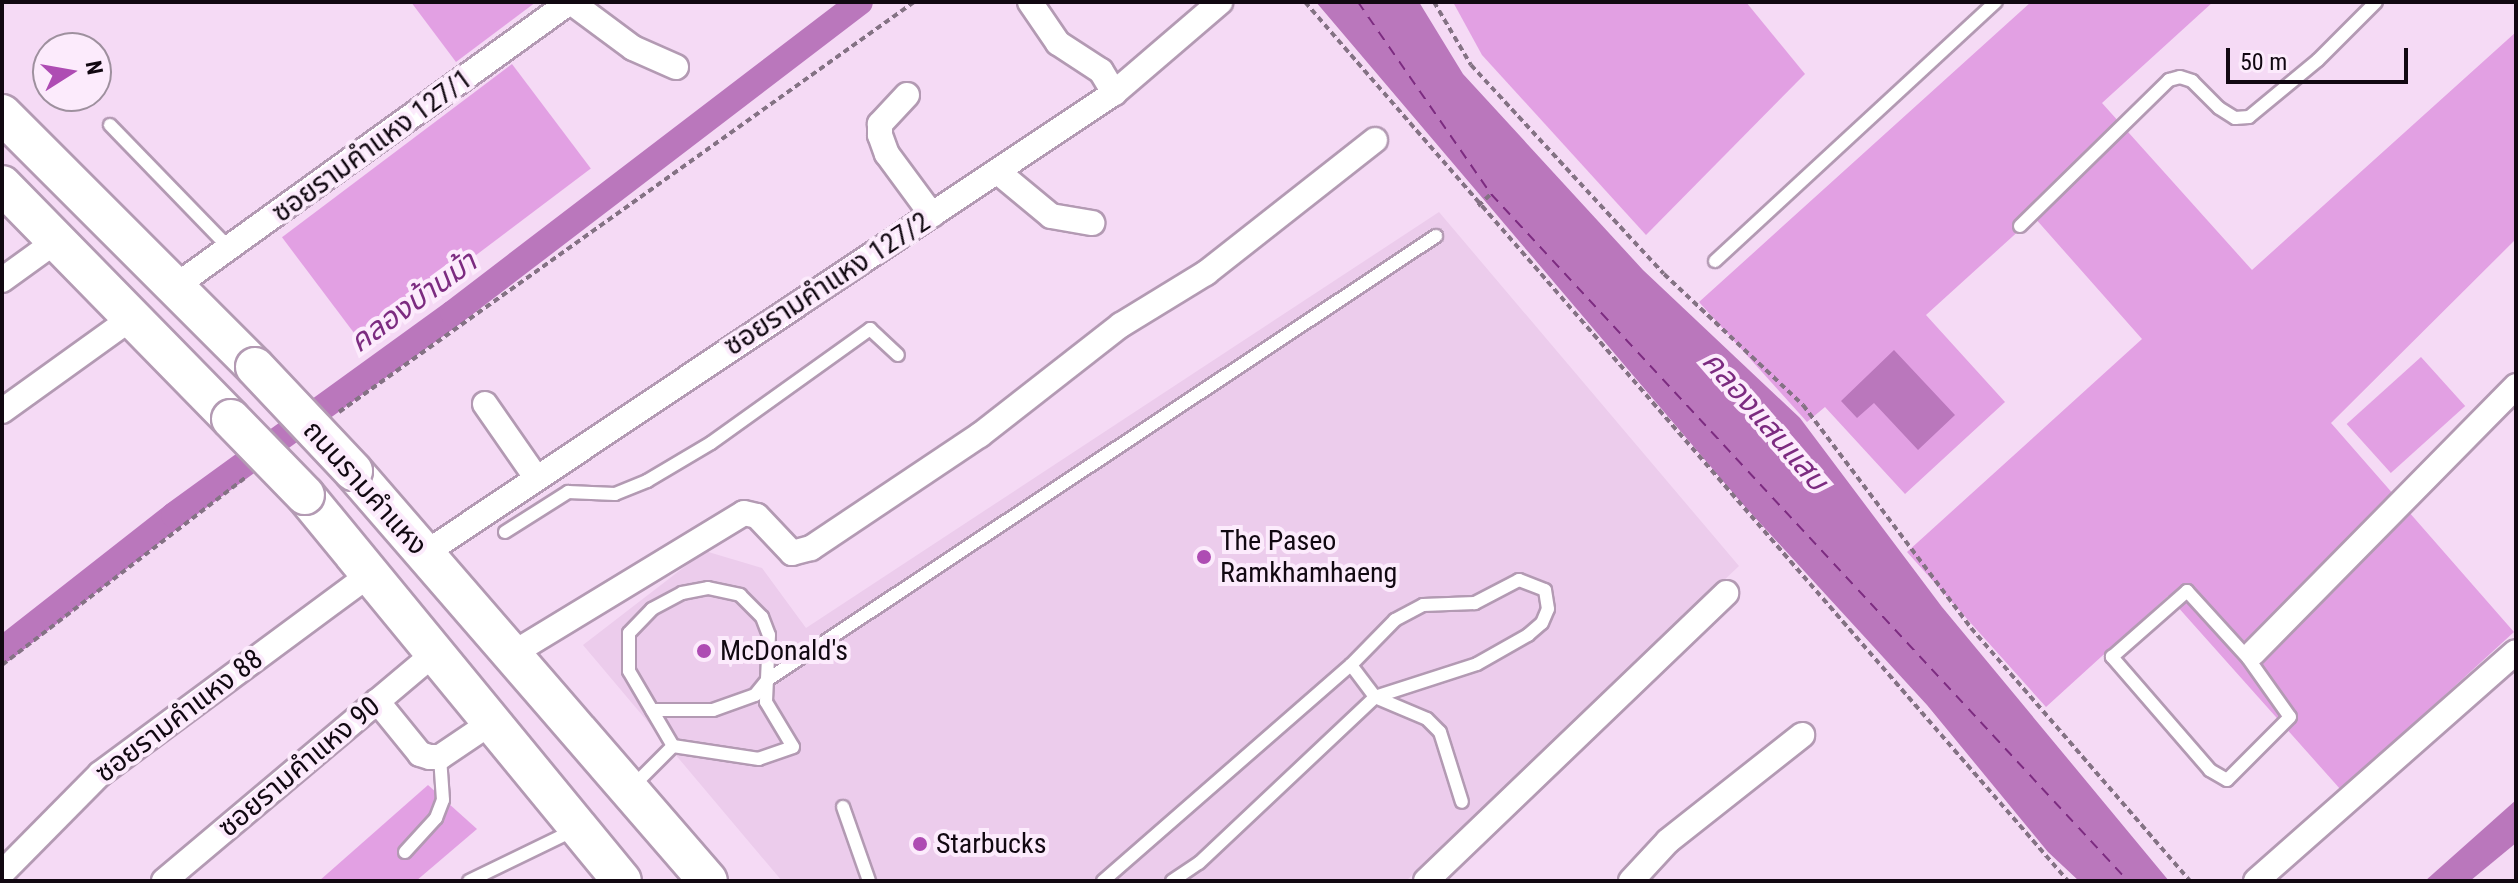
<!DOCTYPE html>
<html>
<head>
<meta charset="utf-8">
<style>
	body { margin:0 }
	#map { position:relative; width:2518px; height:883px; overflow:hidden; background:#f5daf5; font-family:"Roboto Condensed","Noto Sans Thai",sans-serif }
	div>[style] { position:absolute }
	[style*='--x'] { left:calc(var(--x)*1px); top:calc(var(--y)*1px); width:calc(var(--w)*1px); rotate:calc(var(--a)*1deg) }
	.built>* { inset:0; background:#ecccec }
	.green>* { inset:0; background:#e2a0e3; transform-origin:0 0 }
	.water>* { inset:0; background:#ba77bc }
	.canal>* { height:26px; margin:-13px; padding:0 13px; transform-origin:13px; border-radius:13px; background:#ba77bc }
	.ferry>* { height:2px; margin-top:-1px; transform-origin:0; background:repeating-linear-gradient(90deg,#7c2b80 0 10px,transparent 0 18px) }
	.path>* { height:4px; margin-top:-2px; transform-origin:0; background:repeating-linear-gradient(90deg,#847284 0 6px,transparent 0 10px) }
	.roads { filter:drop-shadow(2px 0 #b39ab3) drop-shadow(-2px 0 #b39ab3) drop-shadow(0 2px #b39ab3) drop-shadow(0 -2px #b39ab3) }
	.service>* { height:12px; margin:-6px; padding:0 6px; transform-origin:6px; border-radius:6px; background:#fff }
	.minor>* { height:24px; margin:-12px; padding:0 12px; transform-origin:12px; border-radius:12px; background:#fff }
	.primary>* { height:38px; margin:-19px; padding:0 19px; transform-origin:19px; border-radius:19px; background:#fff }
	.bridges { filter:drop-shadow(2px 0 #b39ab3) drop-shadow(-2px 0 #b39ab3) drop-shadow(0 2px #b39ab3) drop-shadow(0 -2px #b39ab3) }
	.primary-bridge>* { height:38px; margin:-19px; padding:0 19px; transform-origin:19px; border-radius:19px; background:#fff }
	.dots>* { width:22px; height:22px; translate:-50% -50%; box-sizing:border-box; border:4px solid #fcebfc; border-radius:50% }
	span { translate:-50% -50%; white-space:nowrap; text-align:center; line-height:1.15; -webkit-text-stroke:8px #fcebfc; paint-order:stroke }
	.street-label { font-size:28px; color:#110811 }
	.poi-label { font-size:28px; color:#110811 }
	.left { translate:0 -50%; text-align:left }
	.water-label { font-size:30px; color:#7c2b80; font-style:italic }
	.frame { position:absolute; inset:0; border:4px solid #110811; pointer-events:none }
	.north { position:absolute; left:32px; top:32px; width:80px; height:80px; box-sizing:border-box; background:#fcebfc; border:2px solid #9e909e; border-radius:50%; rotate:79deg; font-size:22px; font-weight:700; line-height:32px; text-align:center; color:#110811 }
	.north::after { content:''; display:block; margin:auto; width:28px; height:36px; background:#ae4cb3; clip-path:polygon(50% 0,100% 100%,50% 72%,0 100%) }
	.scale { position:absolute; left:2226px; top:48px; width:182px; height:36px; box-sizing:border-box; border:4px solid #110811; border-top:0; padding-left:10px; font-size:24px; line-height:28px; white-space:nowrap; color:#110811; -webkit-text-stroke:6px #fcebfc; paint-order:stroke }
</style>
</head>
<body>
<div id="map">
	<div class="built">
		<i style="clip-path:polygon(1439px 212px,1739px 566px,1406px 881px,782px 881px,583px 645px,705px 551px,762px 568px,806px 628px)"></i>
	</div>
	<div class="green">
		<i style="clip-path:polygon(411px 2px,536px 2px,456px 62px)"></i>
		<i style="clip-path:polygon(1453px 2px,1746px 2px,1805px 74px,1646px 235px,1482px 55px)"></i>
		<i style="clip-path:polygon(2031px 2px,2213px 2px,2102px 103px,2252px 270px,2516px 32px,2516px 239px,2331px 423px,2514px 632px,2341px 790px,2168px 596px,2046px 707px,1907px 552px,2142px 339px,2034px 217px,1926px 315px,2005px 402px,1905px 494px,1825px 407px,1807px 422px,1699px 302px)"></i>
		<i style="left:512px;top:64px;width:131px;height:288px;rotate:53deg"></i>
		<i style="left:2421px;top:357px;width:66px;height:100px;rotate:48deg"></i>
		<i style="clip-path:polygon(428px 785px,477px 829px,416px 881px,319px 881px)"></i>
	</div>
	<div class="water">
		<i style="clip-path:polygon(1316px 2px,1419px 2px,1463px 74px,1643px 270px,1800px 418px,1942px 607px,2169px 881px,2079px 881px,2048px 852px,1927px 705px,1739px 500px)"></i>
		<i style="clip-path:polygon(1894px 350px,1955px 415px,1918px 450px,1874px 403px,1857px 418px,1841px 401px)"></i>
		<i style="clip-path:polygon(2516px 800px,2516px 843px,2470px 881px,2425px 881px)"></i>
	</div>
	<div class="canal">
		<i style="--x:2;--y:650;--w:219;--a:-38.1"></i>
		<i style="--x:174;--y:515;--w:344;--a:-35.9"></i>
		<i style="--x:453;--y:313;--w:512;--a:-37.38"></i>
	</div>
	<div class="ferry">
		<i style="--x:1358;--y:2;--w:234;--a:55.3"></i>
		<i style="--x:1491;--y:194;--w:937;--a:47.16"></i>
	</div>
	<div class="path">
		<i style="--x:1305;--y:2;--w:1164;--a:49.04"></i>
		<i style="--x:1434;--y:2;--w:73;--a:59.6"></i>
		<i style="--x:1471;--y:65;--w:284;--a:47.3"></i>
		<i style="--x:1664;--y:274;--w:191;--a:43.3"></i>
		<i style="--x:1803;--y:405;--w:279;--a:53"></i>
		<i style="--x:1971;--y:628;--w:335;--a:49.1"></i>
		<i style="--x:1478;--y:206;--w:18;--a:-43"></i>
		<i style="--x:339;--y:412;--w:706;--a:-35.49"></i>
		<i style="--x:2;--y:665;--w:309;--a:-37.6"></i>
	</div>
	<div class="roads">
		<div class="service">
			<i style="--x:110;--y:125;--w:173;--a:45.9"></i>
			<i style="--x:2020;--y:226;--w:209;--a:-44.4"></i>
			<i style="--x:2169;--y:80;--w:11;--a:-15"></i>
			<i style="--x:2180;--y:77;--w:13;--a:18"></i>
			<i style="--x:2192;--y:81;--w:38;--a:45"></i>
			<i style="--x:2219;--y:108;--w:19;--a:32"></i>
			<i style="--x:2235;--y:118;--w:14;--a:-4"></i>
			<i style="--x:2249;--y:117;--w:89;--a:-39.6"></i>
			<i style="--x:2318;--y:60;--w:82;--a:-45"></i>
			<i style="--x:1715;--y:261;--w:382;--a:-42.7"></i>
			<i style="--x:505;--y:532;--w:75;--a:-32.4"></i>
			<i style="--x:568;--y:492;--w:47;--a:2.4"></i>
			<i style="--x:615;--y:494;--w:35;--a:-22"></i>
			<i style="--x:647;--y:481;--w:74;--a:-30.7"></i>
			<i style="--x:711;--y:443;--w:196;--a:-35.6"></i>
			<i style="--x:870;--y:329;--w:38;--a:43"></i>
			<i style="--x:2187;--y:591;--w:91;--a:47.7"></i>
			<i style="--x:2248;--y:658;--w:72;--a:54.6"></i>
			<i style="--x:2290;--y:717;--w:89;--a:135"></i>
			<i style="--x:2227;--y:780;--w:20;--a:-150"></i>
			<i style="--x:2210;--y:770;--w:150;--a:-130.9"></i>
			<i style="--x:2112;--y:657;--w:100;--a:-41.3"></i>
			<i style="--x:652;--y:710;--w:61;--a:0"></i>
			<i style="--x:713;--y:710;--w:45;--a:-19.7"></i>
			<i style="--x:755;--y:695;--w:19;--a:-51"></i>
			<i style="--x:767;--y:680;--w:803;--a:-33.57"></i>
			<i style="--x:631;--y:788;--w:59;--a:-45"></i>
			<i style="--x:673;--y:746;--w:87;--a:-120.4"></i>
			<i style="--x:629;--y:671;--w:38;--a:-90"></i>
			<i style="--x:629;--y:633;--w:33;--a:-46"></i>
			<i style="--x:652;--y:609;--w:34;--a:-28"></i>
			<i style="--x:682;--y:593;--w:26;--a:-11"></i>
			<i style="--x:708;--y:588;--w:33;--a:12"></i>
			<i style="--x:740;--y:595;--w:31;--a:45"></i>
			<i style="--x:762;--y:617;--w:19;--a:69"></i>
			<i style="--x:769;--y:635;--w:67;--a:92.6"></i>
			<i style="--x:766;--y:702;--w:52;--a:59"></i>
			<i style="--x:793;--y:747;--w:36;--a:161"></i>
			<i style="--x:759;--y:759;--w:87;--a:-171.4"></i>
			<i style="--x:843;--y:807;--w:78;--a:70.6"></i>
			<i style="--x:405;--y:852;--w:46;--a:-47.6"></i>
			<i style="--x:436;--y:818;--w:19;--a:-69"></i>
			<i style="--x:443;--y:800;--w:43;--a:-94"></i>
			<i style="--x:469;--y:881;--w:117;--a:-25.9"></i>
			<i style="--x:1103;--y:881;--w:329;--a:-41.1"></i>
			<i style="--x:1351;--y:665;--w:40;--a:53"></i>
			<i style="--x:1375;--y:697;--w:56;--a:22.9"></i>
			<i style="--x:1427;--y:719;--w:18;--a:45"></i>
			<i style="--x:1440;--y:732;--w:73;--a:72.6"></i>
			<i style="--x:1172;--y:881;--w:32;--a:-34"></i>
			<i style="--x:1199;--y:863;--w:242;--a:-43.3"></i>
			<i style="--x:1375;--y:697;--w:107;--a:-17.9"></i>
			<i style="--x:1477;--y:664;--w:59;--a:-29.6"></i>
			<i style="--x:1528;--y:635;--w:18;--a:-41"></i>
			<i style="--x:1542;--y:623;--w:15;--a:-67"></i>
			<i style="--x:1548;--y:609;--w:19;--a:-99"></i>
			<i style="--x:1545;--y:590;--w:28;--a:-159"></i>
			<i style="--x:1519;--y:580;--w:50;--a:152.4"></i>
			<i style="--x:1475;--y:603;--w:52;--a:177.8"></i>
			<i style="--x:1423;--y:605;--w:32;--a:152"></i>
			<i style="--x:1395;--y:620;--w:63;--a:134.4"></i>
		</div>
		<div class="minor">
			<i style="--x:571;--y:2;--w:77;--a:36.6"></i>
			<i style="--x:633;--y:48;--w:47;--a:23.8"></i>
			<i style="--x:1030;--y:2;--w:50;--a:55.7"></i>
			<i style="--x:1058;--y:43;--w:51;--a:33.1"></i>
			<i style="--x:1101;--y:71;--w:26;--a:59"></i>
			<i style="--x:907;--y:95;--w:40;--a:133"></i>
			<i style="--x:880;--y:124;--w:11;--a:90"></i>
			<i style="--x:880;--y:135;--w:20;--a:70"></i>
			<i style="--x:887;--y:154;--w:76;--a:53.6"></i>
			<i style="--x:998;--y:172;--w:69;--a:39.7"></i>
			<i style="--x:1051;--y:216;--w:42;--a:9.7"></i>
			<i style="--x:2;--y:280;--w:67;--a:-35.8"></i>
			<i style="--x:173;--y:288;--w:489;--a:-35.8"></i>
			<i style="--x:485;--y:404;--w:88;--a:55.2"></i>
			<i style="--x:2;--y:411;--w:158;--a:-35.7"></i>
			<i style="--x:424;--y:554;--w:830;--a:-33.75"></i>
			<i style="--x:1114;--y:93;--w:140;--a:-40.6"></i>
			<i style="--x:2253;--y:653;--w:375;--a:-45.4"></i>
			<i style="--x:512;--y:654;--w:271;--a:-31.3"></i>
			<i style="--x:744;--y:513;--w:13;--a:13"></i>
			<i style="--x:757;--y:516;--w:51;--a:46.6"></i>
			<i style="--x:792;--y:553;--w:20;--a:-15"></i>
			<i style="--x:811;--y:548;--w:203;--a:-33.8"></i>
			<i style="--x:980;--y:435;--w:179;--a:-38"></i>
			<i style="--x:1121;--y:325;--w:100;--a:-31.5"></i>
			<i style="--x:1206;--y:273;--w:215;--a:-38.2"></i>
			<i style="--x:377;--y:701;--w:68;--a:50.9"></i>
			<i style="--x:420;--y:754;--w:10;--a:17"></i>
			<i style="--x:430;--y:757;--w:10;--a:0"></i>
			<i style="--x:440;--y:757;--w:59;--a:-34"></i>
			<i style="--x:2;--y:873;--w:139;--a:-45.3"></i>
			<i style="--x:100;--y:774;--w:335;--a:-36.5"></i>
			<i style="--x:164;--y:881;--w:353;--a:-40.1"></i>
			<i style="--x:1426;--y:881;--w:416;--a:-43.8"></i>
			<i style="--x:1631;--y:881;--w:54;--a:-47.2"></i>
			<i style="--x:1668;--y:841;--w:171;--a:-38.3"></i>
			<i style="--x:2256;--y:881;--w:346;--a:-41.4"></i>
		</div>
		<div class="primary">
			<i style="--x:2;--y:114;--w:358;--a:45"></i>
			<i style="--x:2;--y:185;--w:327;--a:45.6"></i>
			<i style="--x:353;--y:471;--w:542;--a:49.11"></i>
			<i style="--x:305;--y:495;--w:499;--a:50.6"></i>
		</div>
	</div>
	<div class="bridges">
		<div class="primary-bridge">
			<i style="--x:255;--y:367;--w:143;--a:46.7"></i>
			<i style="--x:231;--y:419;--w:106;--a:45.8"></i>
		</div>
	</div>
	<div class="dots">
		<i style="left:1204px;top:557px;background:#ae4cb3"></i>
		<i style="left:704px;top:651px;background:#ae4cb3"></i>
		<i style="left:920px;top:844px;background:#ae4cb3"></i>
	</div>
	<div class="street-label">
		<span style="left:372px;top:146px;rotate:-36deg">ซอยรามคำแหง 127/1</span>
		<span style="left:827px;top:284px;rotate:-33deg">ซอยรามคำแหง 127/2</span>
		<span style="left:365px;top:488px;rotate:48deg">ถนนรามคำแหง</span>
		<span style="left:179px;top:716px;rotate:-37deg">ซอยรามคำแหง 88</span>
		<span style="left:299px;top:767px;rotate:-40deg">ซอยรามคำแหง 90</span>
	</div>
	<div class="poi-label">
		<span class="left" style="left:1220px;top:557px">The Paseo<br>Ramkhamhaeng</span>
		<span class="left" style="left:720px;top:651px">McDonald's</span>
		<span class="left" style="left:936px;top:844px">Starbucks</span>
	</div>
	<div class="water-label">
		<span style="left:413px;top:302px;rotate:-36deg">คลองบ้านม้า</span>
		<span style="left:1765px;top:421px;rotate:49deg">คลองแสนแสบ</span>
	</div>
	<div class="frame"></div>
	<div class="north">N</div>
	<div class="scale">50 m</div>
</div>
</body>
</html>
